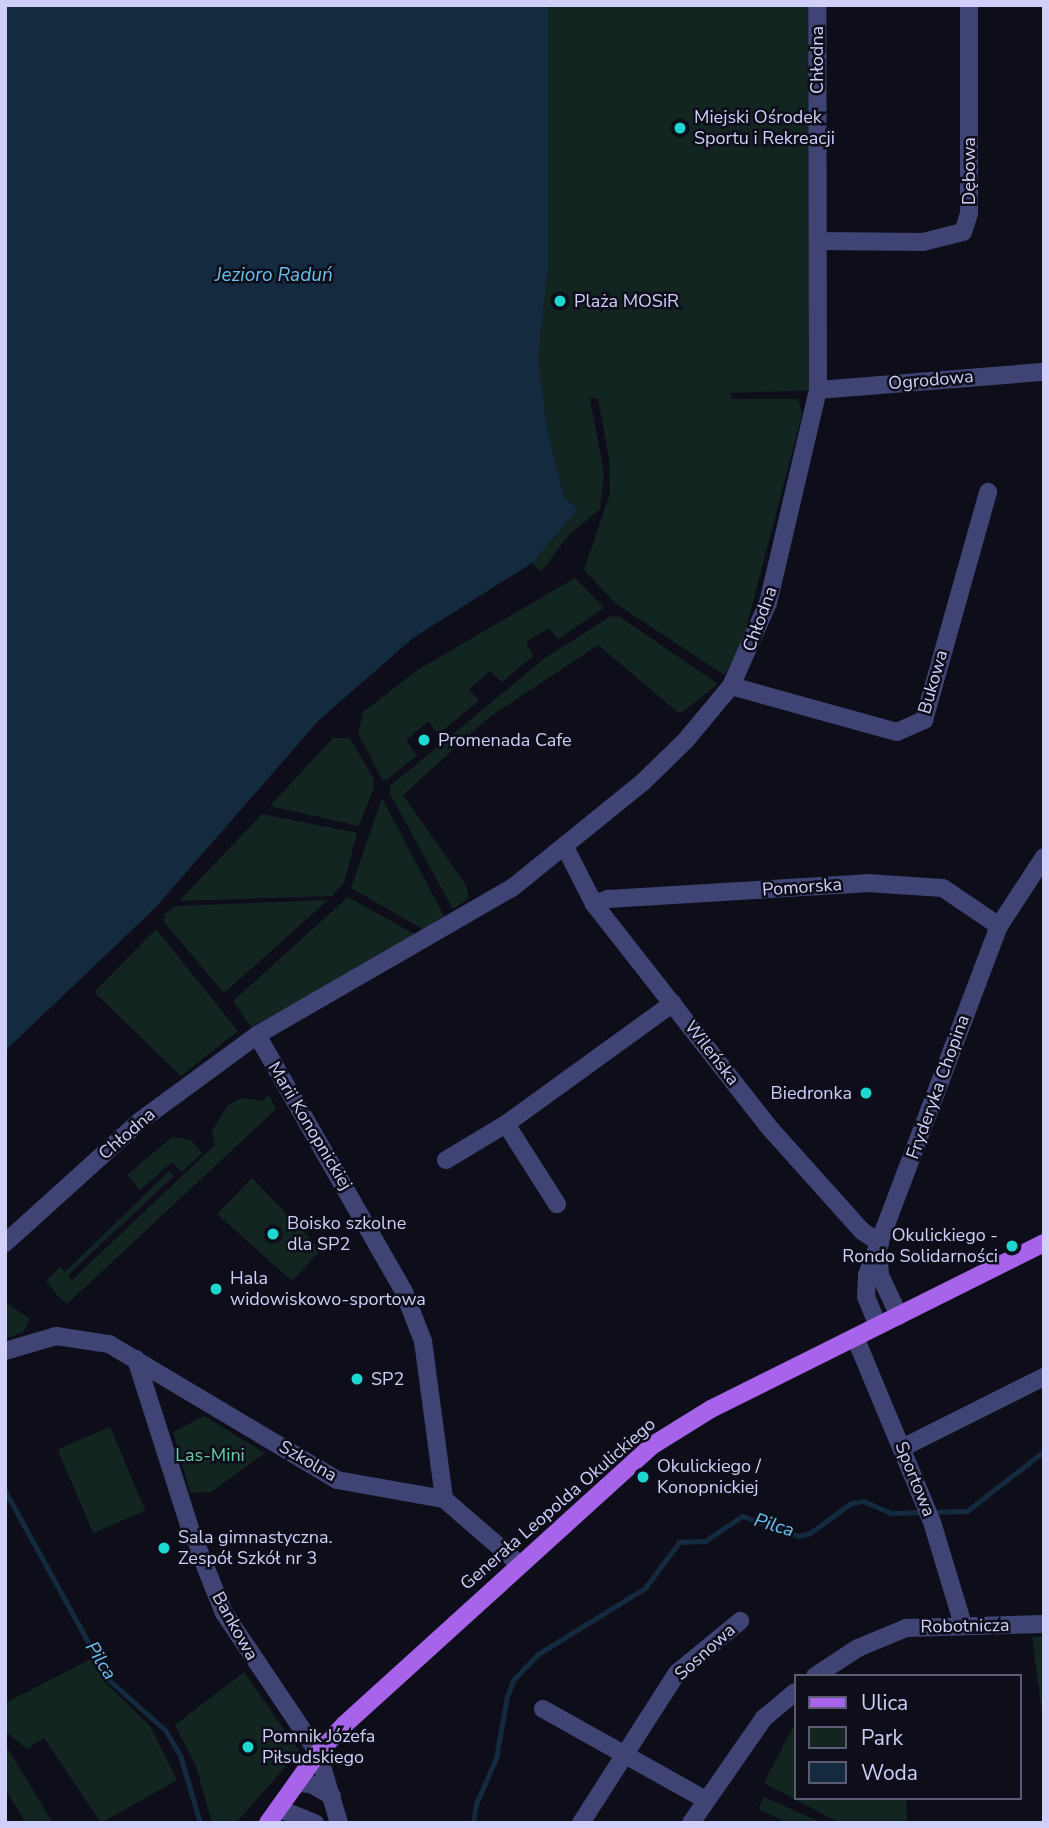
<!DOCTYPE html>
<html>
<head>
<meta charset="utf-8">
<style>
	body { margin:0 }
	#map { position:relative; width:1049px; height:1828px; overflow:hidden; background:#0e0e1b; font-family:"Nunito Sans",sans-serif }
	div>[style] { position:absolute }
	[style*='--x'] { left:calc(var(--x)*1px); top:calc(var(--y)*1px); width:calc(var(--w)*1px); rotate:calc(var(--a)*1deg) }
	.green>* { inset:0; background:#122521; transform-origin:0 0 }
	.water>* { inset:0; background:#142b3f }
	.stream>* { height:5px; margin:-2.5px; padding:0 2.5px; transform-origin:2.5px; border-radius:2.5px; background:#142b3f }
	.minor>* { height:18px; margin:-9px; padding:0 9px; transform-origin:9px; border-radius:9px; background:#3f4475 }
	.major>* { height:18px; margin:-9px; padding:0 9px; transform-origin:9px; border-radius:9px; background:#a764ea }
	.dots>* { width:19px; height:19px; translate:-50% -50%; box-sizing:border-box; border:4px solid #0e0e1b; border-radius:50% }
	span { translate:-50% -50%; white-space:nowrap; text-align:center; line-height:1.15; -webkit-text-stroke:5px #0e0e1b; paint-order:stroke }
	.street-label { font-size:18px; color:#cfcff9 }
	.poi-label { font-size:18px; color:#cfcff9 }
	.left { translate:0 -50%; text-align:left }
	.right { translate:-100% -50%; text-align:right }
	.park-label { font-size:18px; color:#65cea6 }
	.water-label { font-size:19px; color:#6ac0eb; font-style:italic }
	.frame { position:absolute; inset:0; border:7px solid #cfcff9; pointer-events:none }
	.legend { position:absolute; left:794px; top:1674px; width:228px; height:126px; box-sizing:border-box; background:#0e0e1b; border:2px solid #5b5b74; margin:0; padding:9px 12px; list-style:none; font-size:21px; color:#cfcff9 }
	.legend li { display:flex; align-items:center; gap:14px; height:35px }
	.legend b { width:35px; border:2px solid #5b5b74 }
</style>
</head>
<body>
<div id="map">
	<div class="green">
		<i style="clip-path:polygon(541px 5px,817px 5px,818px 390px,729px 393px,733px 399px,798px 399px,802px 414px,741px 648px,724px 675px,615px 603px,584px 570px,610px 494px,609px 459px,598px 398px,590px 398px,604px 474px,600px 509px,568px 536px,541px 572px,532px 563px,578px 509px,564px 497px,547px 427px,538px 358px)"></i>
		<i style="clip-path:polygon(575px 578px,604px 608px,558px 639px,549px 628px,526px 642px,533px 656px,502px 682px,490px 671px,469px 689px,479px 701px,438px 734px,428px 721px,406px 741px,417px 755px,387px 780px,382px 779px,358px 734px,363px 712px,419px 669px)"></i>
		<i style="clip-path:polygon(611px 616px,620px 617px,718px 684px,680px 714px,598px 645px,488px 718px,403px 795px,466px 885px,469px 898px,453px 909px,390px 794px,390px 786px,545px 658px)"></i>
		<i style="clip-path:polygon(333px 738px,350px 738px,373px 778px,374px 787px,359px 826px,270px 806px)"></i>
		<i style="clip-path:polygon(382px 798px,444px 916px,426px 931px,351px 888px)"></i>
		<i style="clip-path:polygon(262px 814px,357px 833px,344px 883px,332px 896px,179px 901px)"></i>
		<i style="clip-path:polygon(348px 897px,418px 936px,251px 1027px,233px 1001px)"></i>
		<i style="clip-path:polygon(328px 900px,224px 993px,164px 922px,165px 914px,176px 906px)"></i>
		<i style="clip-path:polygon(156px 929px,238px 1031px,181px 1076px,94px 992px)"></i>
		<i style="clip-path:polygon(269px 1094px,276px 1109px,67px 1304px,57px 1295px,46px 1281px,60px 1267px,65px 1272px,169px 1171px,174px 1176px,68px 1275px,72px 1280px,215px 1145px,212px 1131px,228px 1105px,242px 1098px,263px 1101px)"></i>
		<i style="clip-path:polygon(172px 1137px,191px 1140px,202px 1153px,182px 1172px,172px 1162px,140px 1190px,127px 1175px)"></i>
		<i style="clip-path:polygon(252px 1178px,321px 1250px,292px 1281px,217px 1214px)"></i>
		<i style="clip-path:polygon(5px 1302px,30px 1319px,23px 1332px,5px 1339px)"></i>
		<i style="clip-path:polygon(204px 1416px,265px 1453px,211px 1492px,190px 1493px,173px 1432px)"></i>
		<i style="left:110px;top:1427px;width:91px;height:57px;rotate:67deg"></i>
		<i style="clip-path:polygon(1044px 1636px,1044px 1713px,1042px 1713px,1032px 1637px)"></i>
		<i style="clip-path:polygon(91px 1659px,106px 1683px,150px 1726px,177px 1780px,101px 1823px,44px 1738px,27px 1749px,5px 1731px,5px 1703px)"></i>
		<i style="clip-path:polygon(244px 1672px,299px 1751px,236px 1823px,212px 1823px,196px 1766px,175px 1725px)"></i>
		<i style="clip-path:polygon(794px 1725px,795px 1798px,906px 1798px,907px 1823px,840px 1823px,764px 1783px)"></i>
		<i style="clip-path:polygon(5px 1744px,53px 1823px,26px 1823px,5px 1789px)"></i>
		<i style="clip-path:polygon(764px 1797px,822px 1823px,788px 1823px,758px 1809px)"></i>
	</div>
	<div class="water">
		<i style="clip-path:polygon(5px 5px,548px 5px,548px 264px,538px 358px,547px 427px,564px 497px,578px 509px,532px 563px,413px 638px,319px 720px,155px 908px,5px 1051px)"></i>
	</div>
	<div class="stream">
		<i style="--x:5;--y:1491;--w:216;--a:61.2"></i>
		<i style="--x:109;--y:1680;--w:75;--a:41.8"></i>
		<i style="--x:165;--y:1730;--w:29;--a:59"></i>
		<i style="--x:180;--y:1755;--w:71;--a:73.6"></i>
		<i style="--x:473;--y:1823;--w:19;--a:-81"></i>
		<i style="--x:476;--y:1804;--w:50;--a:-66.5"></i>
		<i style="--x:496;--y:1758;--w:63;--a:-79.9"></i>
		<i style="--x:507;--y:1696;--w:18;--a:-68"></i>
		<i style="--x:514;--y:1679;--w:35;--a:-46"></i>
		<i style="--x:538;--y:1654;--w:126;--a:-31.7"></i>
		<i style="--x:645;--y:1588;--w:57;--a:-53.5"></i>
		<i style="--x:679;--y:1542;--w:26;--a:-2"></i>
		<i style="--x:705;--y:1541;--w:45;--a:-34"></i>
		<i style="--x:742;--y:1516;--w:60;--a:19.3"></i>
		<i style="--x:799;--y:1536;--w:11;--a:-15"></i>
		<i style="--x:810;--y:1533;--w:51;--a:-36.2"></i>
		<i style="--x:851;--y:1503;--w:12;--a:-9"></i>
		<i style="--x:863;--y:1501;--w:30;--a:23"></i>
		<i style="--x:891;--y:1513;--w:76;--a:-1.5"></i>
		<i style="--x:967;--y:1511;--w:98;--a:-37.9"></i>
	</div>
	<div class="minor">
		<i style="--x:818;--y:241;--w:105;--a:0.5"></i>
		<i style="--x:923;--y:242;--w:41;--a:-14"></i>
		<i style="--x:963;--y:232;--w:20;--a:-72"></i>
		<i style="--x:969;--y:213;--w:208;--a:-90"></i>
		<i style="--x:818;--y:390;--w:227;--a:-4.6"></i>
		<i style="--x:731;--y:686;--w:172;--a:15.5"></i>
		<i style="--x:897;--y:732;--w:30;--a:-24"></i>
		<i style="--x:924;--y:720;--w:237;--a:-74.3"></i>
		<i style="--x:565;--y:847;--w:64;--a:63"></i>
		<i style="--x:594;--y:904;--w:281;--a:51.9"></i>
		<i style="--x:767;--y:1125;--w:142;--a:48.1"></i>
		<i style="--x:862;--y:1231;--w:22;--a:34"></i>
		<i style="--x:594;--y:904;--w:15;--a:-20"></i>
		<i style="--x:608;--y:899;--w:259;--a:-3.5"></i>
		<i style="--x:867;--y:883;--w:76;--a:3.8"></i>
		<i style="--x:943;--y:888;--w:68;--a:34.2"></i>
		<i style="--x:257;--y:1035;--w:296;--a:60.2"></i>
		<i style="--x:404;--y:1292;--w:53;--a:68.8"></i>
		<i style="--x:423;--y:1341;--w:159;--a:82.4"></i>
		<i style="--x:506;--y:1124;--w:95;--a:57.5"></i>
		<i style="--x:446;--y:1160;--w:70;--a:-31"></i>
		<i style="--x:506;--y:1124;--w:206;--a:-35.9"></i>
		<i style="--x:5;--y:1243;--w:182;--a:-42.1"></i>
		<i style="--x:140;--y:1121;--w:145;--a:-36.3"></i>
		<i style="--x:257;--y:1035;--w:294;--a:-30"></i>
		<i style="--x:512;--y:888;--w:169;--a:-39"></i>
		<i style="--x:643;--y:782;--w:60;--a:-44.3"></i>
		<i style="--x:686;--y:740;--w:70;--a:-50.2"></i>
		<i style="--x:731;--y:686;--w:91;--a:-66"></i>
		<i style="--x:768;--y:603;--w:219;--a:-76.8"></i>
		<i style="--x:818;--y:390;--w:385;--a:-90.1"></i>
		<i style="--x:878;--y:1252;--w:23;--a:85"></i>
		<i style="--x:880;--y:1275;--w:45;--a:65.1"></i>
		<i style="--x:878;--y:1326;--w:31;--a:-112"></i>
		<i style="--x:866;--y:1297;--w:22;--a:-87"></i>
		<i style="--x:867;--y:1275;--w:373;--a:-69.3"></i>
		<i style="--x:999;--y:926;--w:82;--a:-56.9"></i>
		<i style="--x:855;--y:1337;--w:200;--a:67.4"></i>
		<i style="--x:932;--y:1522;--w:108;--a:73.2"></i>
		<i style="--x:5;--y:1351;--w:53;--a:-16.4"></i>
		<i style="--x:56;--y:1336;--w:54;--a:8.6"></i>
		<i style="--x:109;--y:1344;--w:265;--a:30.8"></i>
		<i style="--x:337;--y:1480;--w:109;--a:10.1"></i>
		<i style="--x:444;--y:1499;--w:99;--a:40.9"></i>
		<i style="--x:136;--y:1359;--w:181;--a:72.3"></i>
		<i style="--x:191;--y:1531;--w:88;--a:68.1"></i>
		<i style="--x:224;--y:1613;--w:169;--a:56.1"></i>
		<i style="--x:318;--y:1753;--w:73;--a:73.3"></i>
		<i style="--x:902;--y:1448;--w:159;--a:-26.6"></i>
		<i style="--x:815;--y:1676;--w:51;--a:-33.1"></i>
		<i style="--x:858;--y:1648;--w:52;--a:-22.6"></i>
		<i style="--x:906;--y:1628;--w:138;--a:-1.7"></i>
		<i style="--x:543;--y:1709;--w:184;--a:29.2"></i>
		<i style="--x:297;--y:1783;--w:14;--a:4"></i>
		<i style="--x:311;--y:1784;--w:24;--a:30"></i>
		<i style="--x:280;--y:1809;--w:38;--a:22"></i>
		<i style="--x:581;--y:1823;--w:178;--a:-57.4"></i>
		<i style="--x:677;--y:1673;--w:82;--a:-39.5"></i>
		<i style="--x:691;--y:1823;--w:128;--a:-55.2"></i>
		<i style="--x:764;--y:1718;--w:40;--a:-40"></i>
	</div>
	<div class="major">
		<i style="--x:268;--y:1823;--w:86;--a:-54.5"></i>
		<i style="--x:318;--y:1753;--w:38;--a:-47"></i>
		<i style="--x:344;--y:1725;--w:417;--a:-42.2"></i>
		<i style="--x:653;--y:1445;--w:68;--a:-31.8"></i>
		<i style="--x:711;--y:1409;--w:372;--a:-26.5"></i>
	</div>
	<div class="dots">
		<i style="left:680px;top:128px;background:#1dd7d1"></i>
		<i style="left:560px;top:301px;background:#1dd7d1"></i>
		<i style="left:424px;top:740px;background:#1dd7d1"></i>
		<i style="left:866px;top:1093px;background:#1dd7d1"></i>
		<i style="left:273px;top:1234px;background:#1dd7d1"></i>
		<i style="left:1012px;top:1246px;background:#1dd7d1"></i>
		<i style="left:216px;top:1289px;background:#1dd7d1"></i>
		<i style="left:357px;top:1379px;background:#1dd7d1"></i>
		<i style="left:643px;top:1477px;background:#1dd7d1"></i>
		<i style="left:164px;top:1548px;background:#1dd7d1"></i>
		<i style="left:248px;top:1747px;background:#1dd7d1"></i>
	</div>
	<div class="street-label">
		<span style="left:817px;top:60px;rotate:-90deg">Chłodna</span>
		<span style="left:969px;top:171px;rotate:-90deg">Dębowa</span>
		<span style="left:931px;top:380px;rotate:-5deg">Ogrodowa</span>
		<span style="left:760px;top:619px;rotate:-70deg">Chłodna</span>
		<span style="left:933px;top:682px;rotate:-74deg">Bukowa</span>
		<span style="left:802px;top:887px;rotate:-4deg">Pomorska</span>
		<span style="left:712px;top:1053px;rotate:52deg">Wileńska</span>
		<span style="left:938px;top:1087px;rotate:-70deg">Fryderyka Chopina</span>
		<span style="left:310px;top:1126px;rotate:59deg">Marii Konopnickiej</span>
		<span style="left:127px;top:1134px;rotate:-41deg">Chłodna</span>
		<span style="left:308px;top:1461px;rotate:30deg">Szkolna</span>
		<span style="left:915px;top:1479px;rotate:68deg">Sportowa</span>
		<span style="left:558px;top:1504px;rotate:-41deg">Generała Leopolda Okulickiego</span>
		<span style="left:235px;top:1626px;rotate:61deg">Bankowa</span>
		<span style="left:965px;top:1626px;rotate:-1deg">Robotnicza</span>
		<span style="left:705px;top:1652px;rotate:-42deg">Sosnowa</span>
	</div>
	<div class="poi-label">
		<span class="left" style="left:694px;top:128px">Miejski Ośrodek<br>Sportu i Rekreacji</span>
		<span class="left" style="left:574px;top:301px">Plaża MOSiR</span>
		<span class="left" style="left:438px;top:740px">Promenada Cafe</span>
		<span class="right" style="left:852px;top:1093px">Biedronka</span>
		<span class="left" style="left:287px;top:1234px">Boisko szkolne<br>dla SP2</span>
		<span class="right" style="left:998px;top:1246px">Okulickiego -<br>Rondo Solidarności</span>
		<span class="left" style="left:230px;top:1289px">Hala<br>widowiskowo-sportowa</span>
		<span class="left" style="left:371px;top:1379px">SP2</span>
		<span class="left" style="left:657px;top:1477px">Okulickiego /<br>Konopnickiej</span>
		<span class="left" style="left:178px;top:1548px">Sala gimnastyczna.<br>Zespół Szkół nr 3</span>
		<span class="left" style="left:262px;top:1747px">Pomnik Józefa<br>Piłsudskiego</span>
	</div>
	<div class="park-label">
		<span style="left:210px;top:1455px">Las-Mini</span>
	</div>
	<div class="water-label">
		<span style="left:274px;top:276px">Jezioro Raduń</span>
		<span style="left:774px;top:1526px;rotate:17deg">Pilca</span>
		<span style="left:100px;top:1661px;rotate:58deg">Pilca</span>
	</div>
	<div class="frame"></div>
	<ul class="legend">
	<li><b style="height:9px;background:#a764ea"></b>Ulica</li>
	<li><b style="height:19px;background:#122521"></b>Park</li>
	<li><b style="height:19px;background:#142b3f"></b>Woda</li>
	</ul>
</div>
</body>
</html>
